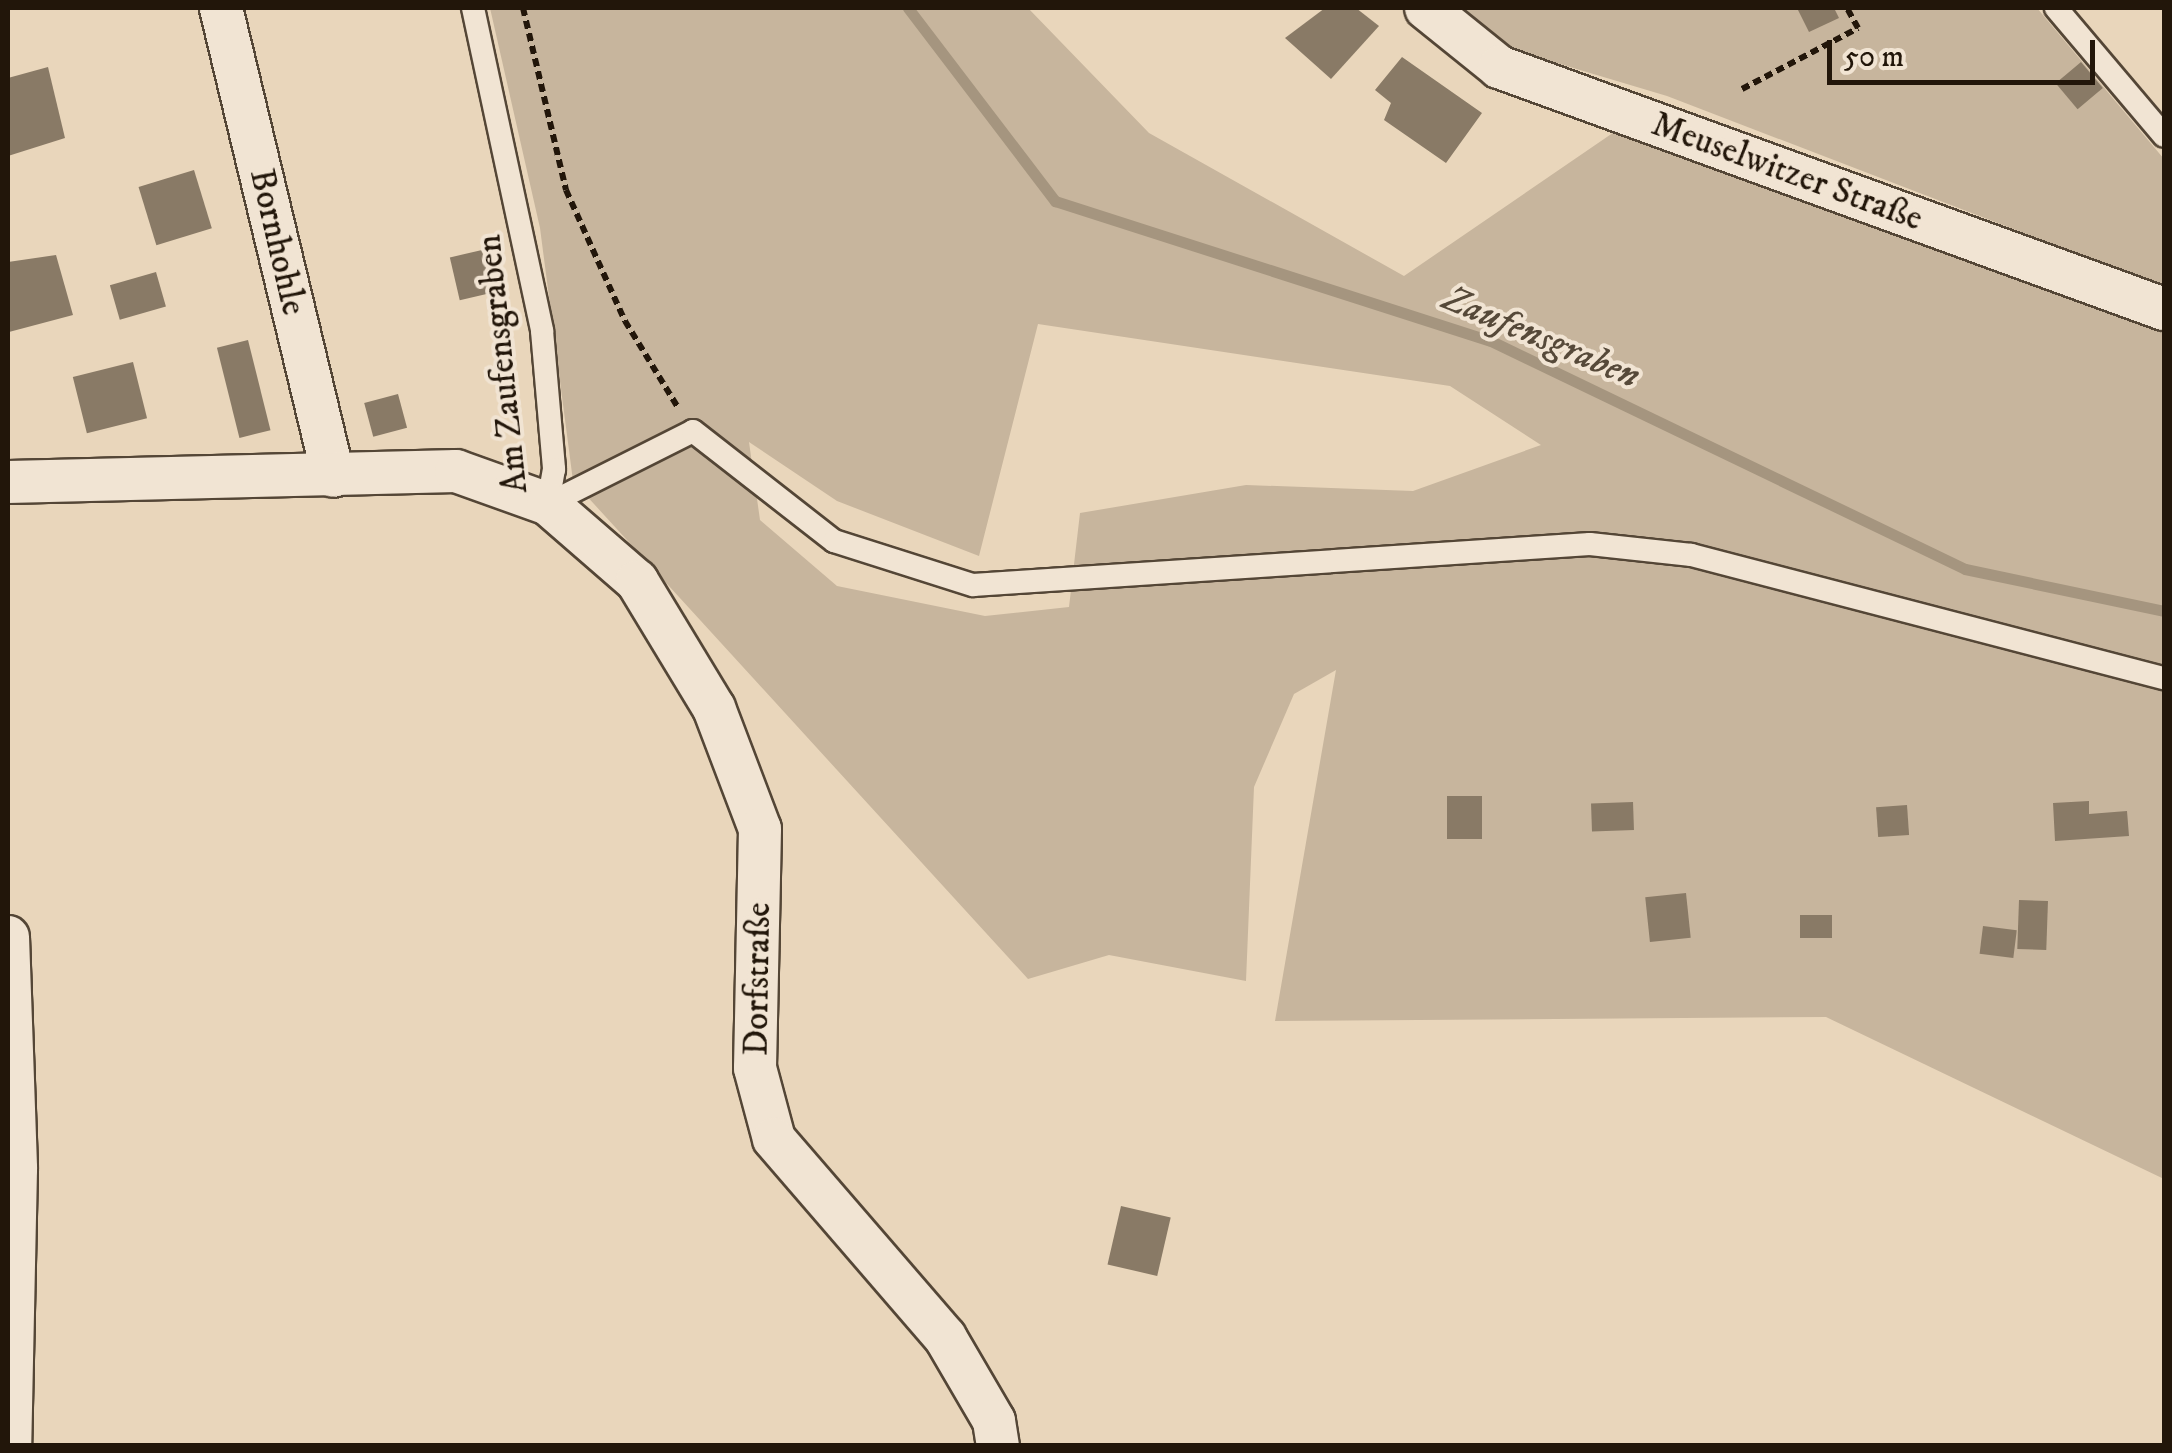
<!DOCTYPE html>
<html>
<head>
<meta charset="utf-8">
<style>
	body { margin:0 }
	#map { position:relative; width:2172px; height:1453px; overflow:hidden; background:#e9d6bb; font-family:"IM FELL DW Pica",serif }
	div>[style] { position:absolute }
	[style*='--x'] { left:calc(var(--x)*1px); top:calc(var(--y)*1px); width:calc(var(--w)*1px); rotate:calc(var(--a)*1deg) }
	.green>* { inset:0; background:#c7b59d }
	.stream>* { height:11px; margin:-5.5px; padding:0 5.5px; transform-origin:5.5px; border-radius:5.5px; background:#a5957f }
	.building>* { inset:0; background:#897a66; transform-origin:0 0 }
	.path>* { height:6px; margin-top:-3px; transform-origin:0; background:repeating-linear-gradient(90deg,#22160a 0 8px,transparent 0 13px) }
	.roads { filter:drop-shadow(2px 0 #544636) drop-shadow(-2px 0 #544636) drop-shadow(0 2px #544636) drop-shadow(0 -2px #544636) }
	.service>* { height:22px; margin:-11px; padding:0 11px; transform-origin:11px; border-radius:11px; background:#f1e4d3 }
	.minor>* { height:42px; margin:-21px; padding:0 21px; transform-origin:21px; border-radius:21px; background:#f1e4d3 }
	span { translate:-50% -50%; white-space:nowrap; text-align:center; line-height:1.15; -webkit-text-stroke:8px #f1e4d3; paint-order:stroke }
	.street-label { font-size:35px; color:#22160a }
	.water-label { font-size:38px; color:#564939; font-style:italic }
	.frame { position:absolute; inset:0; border:10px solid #22160a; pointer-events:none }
	.scale { position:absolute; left:1827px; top:40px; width:268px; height:45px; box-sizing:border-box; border:5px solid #22160a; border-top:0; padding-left:12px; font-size:30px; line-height:35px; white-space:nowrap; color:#22160a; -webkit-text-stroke:8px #f1e4d3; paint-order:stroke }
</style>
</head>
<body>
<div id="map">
	<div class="green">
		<i style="clip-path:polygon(evenodd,490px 8px,1028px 8px,1149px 133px,1404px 276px,1623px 126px,2081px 292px,2089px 258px,1667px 96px,1496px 45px,1452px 8px,2037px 8px,2164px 159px,2164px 1179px,1826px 1017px,1275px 1021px,1336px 670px,1294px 694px,1254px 787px,1246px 981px,1109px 955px,1028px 979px,573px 481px,540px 228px,490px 8px,1038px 324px,1450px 386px,1541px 445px,1413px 491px,1246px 485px,1080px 513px,1069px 607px,985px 616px,837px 586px,760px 520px,749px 442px,837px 501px,979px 556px,1038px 324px)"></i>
	</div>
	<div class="stream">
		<i style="--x:908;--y:8;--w:243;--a:52.7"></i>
		<i style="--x:1055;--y:201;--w:456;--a:17.8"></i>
		<i style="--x:1489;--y:340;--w:528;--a:25.69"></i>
		<i style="--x:1965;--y:569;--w:203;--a:11.9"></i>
	</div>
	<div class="building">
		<i style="clip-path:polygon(1325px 8px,1356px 8px,1379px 26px,1331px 79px,1285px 38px)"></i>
		<i style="clip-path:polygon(1797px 8px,1834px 8px,1839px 18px,1809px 32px)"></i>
		<i style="clip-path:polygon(1402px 57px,1482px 113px,1446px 163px,1384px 120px,1391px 103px,1375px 90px)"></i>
		<i style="left:2081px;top:62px;width:34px;height:33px;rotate:50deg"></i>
		<i style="clip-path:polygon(48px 67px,65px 138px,8px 156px,8px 78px)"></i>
		<i style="left:194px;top:170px;width:61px;height:58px;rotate:73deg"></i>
		<i style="left:482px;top:250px;width:44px;height:33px;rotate:77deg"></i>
		<i style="clip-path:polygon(56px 255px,73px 315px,9px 332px,8px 262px)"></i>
		<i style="left:156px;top:272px;width:36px;height:48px;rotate:74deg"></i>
		<i style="left:248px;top:340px;width:93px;height:32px;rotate:76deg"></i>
		<i style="left:133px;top:362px;width:58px;height:62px;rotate:76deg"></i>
		<i style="left:398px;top:394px;width:35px;height:35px;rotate:75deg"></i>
		<i style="left:1447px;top:796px;width:35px;height:43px"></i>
		<i style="clip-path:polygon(2089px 801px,2089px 814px,2127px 811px,2129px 836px,2055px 841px,2053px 803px)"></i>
		<i style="left:1633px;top:802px;width:28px;height:42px;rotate:88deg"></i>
		<i style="left:1907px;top:805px;width:30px;height:31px;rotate:86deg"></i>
		<i style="left:1686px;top:893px;width:45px;height:41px;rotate:84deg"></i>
		<i style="left:2019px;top:900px;width:29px;height:49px;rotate:2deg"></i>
		<i style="left:1800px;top:915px;width:32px;height:23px"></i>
		<i style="left:1983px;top:926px;width:34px;height:28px;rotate:7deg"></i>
		<i style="left:1121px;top:1206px;width:51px;height:60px;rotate:13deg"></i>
	</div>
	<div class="path">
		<i style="--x:523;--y:8;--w:187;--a:76.7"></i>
		<i style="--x:566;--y:190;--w:144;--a:65.8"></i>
		<i style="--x:625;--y:321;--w:103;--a:58.5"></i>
		<i style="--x:1742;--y:89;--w:131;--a:-27.7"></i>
		<i style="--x:1858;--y:28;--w:23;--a:-119"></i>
	</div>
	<div class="roads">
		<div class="service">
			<i style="--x:473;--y:8;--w:330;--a:77.9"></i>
			<i style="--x:542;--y:331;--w:139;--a:85"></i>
			<i style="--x:554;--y:469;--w:36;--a:100"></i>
			<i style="--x:2056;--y:8;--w:167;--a:49.8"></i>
			<i style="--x:548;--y:504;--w:162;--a:-26.7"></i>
			<i style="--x:693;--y:431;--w:179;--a:38"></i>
			<i style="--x:834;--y:541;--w:146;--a:17.6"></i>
			<i style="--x:973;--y:585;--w:618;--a:-3.8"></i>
			<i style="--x:1590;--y:544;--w:102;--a:6.2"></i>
			<i style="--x:1691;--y:555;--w:489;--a:14.6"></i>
		</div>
		<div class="minor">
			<i style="--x:221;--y:8;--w:481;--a:76.5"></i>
			<i style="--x:1426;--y:8;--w:94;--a:38.9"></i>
			<i style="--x:1499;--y:67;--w:708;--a:20"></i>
			<i style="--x:8;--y:482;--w:448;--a:-1.4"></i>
			<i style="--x:456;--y:471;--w:98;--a:19.7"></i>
			<i style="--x:548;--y:504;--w:118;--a:40.9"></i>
			<i style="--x:637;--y:581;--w:149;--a:58.8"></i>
			<i style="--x:714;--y:708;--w:129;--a:69.2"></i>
			<i style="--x:760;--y:829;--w:239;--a:91.2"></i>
			<i style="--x:755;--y:1068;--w:73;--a:75"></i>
			<i style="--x:774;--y:1139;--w:262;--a:49.2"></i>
			<i style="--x:945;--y:1337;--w:97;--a:59.7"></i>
			<i style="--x:994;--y:1421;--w:25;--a:81"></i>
			<i style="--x:8;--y:937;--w:232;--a:88"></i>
			<i style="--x:16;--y:1169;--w:277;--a:91.2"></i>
		</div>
	</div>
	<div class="street-label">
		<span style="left:1787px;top:172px;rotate:20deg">Meuselwitzer Straße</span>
		<span style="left:277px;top:242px;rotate:77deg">Bornhohle</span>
		<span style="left:503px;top:364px;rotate:-96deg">Am Zaufensgraben</span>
		<span style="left:758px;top:979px;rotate:-89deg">Dorfstraße</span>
	</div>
	<div class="water-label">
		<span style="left:1541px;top:338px;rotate:23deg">Zaufensgraben</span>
	</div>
	<div class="frame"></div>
	<div class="scale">50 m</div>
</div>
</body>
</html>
